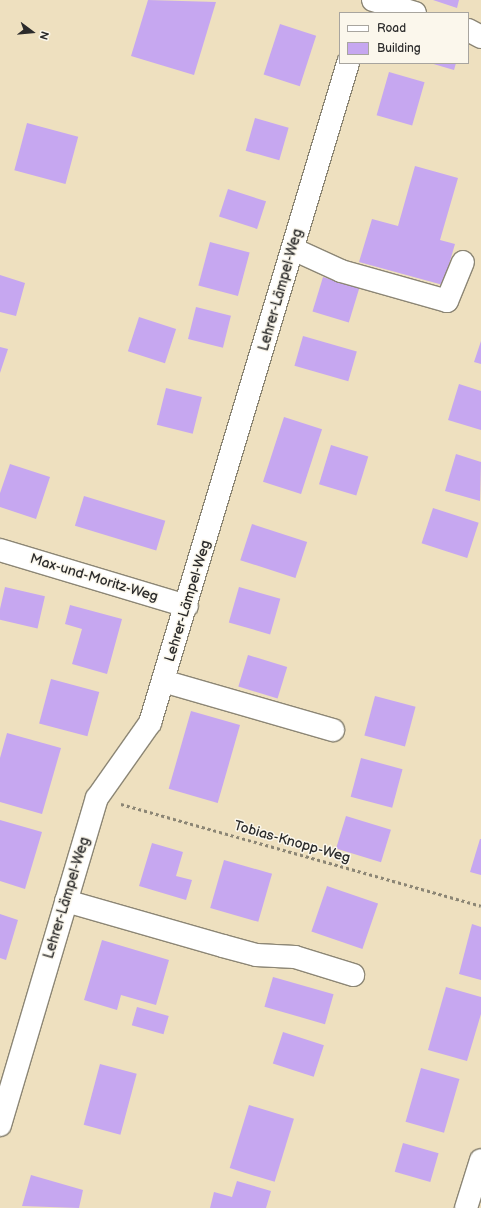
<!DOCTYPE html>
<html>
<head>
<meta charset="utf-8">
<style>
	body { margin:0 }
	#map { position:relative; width:481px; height:1208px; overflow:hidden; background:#eee0bf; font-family:"Balsamiq Sans",sans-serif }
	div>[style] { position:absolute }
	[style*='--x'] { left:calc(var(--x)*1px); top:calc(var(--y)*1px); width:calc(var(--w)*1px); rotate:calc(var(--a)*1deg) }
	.building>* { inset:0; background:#c6a7f0; transform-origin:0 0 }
	.path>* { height:2.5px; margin-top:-1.25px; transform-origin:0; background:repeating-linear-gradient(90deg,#8c8675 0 3px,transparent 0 6px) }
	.roads { filter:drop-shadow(1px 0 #8c8675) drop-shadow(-1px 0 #8c8675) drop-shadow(0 1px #8c8675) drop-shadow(0 -1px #8c8675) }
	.minor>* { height:22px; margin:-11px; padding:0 11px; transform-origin:11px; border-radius:11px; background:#fff }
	span { translate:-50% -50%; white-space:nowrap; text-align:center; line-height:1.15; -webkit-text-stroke:3px #fbf7ec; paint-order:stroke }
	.street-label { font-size:14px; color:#2b2b2b }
	.legend { position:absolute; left:339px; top:12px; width:130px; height:52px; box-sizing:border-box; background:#fbf7ec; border:1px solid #a8a59f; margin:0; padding:5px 7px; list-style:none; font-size:12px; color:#2b2b2b }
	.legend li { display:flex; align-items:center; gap:8px; height:20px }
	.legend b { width:20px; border:1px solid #a8a59f }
	.north { position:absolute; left:12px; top:12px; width:40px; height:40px; -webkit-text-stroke:3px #fbf7ec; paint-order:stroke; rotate:106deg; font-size:11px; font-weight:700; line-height:16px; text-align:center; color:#2b2b2b }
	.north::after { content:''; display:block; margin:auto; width:14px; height:18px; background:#2b2b2b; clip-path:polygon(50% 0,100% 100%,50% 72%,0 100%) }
</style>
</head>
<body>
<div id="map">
	<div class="building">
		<i style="clip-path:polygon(148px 0,216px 2px,194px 75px,131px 56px)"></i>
		<i style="clip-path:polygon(433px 0,459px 0,457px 8px)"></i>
		<i style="left:280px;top:24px;width:38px;height:53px;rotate:18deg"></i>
		<i style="clip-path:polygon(430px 63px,456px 63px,454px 70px)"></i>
		<i style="left:389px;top:72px;width:37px;height:45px;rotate:16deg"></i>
		<i style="left:255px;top:118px;width:35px;height:34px;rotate:16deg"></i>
		<i style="left:27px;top:123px;width:53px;height:49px;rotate:15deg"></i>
		<i style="clip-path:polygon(415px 166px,458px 178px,440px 240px,455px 244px,443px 285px,359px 262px,372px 219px,398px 226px)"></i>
		<i style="left:228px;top:189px;width:40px;height:29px;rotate:18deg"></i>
		<i style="left:210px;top:242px;width:41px;height:45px;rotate:15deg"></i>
		<i style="clip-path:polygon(0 275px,25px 283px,16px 316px,0 312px)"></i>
		<i style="left:323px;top:277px;width:38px;height:36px;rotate:17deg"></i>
		<i style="left:196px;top:307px;width:36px;height:33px;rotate:14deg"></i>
		<i style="left:139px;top:317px;width:39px;height:36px;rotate:18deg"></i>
		<i style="left:303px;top:336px;width:56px;height:31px;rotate:16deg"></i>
		<i style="clip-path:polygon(481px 341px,481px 364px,474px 362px)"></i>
		<i style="clip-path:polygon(0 347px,8px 349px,0 373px)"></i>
		<i style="clip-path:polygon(459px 384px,481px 391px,481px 430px,448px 420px)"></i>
		<i style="left:166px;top:388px;width:37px;height:38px;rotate:14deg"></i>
		<i style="left:284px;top:417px;width:40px;height:68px;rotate:18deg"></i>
		<i style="left:331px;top:445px;width:39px;height:41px;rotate:17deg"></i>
		<i style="clip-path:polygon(456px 454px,481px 462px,480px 501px,445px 491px)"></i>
		<i style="clip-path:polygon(10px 464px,50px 477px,36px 519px,0 507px,0 493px)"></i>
		<i style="left:84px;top:496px;width:85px;height:31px;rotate:17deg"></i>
		<i style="left:433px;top:508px;width:48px;height:37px;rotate:18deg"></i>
		<i style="left:252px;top:524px;width:58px;height:38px;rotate:18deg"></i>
		<i style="left:5px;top:587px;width:41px;height:33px;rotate:13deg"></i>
		<i style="left:239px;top:587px;width:43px;height:37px;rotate:16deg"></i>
		<i style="clip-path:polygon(70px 605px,122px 619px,107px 674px,72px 664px,82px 629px,65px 624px)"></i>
		<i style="left:248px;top:655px;width:41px;height:33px;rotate:17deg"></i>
		<i style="left:51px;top:679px;width:50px;height:46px;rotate:15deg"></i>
		<i style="left:375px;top:696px;width:42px;height:41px;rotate:15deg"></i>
		<i style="left:191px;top:711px;width:51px;height:81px;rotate:16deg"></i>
		<i style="clip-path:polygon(7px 733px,61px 748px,42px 814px,0 802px,0 758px)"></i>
		<i style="left:361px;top:758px;width:43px;height:40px;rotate:15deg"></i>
		<i style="left:346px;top:816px;width:47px;height:34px;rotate:17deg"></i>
		<i style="clip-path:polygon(0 820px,42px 832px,25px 889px,0 881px)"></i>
		<i style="clip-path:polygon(480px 839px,481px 839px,481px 875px,470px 872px)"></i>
		<i style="clip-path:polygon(152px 843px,183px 852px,176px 876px,192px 880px,186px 900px,139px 886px)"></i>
		<i style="left:224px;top:860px;width:50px;height:50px;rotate:16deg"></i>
		<i style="left:327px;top:886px;width:54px;height:48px;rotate:19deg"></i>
		<i style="clip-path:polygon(0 914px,18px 920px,6px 960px,0 958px)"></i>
		<i style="clip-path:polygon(472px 924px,481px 927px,481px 980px,459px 974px)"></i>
		<i style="clip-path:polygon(102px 940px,169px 960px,156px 1005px,121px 995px,117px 1010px,84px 1000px)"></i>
		<i style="left:273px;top:977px;width:63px;height:31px;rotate:16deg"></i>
		<i style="clip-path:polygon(446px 987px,481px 997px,481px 1014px,467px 1061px,428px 1050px)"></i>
		<i style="left:137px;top:1007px;width:33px;height:19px;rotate:16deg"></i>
		<i style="left:283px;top:1032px;width:43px;height:33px;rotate:18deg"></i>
		<i style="left:100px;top:1064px;width:38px;height:63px;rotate:15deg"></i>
		<i style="left:421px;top:1068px;width:40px;height:56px;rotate:16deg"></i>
		<i style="left:249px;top:1105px;width:47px;height:66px;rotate:17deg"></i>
		<i style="left:403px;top:1143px;width:37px;height:30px;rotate:16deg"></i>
		<i style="clip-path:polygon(31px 1175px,83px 1190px,79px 1208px,22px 1206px)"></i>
		<i style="clip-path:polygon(237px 1181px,271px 1191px,266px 1208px,210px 1208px,214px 1192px,232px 1197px)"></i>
	</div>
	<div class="path">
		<i style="--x:121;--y:804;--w:374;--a:15.8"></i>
	</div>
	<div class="roads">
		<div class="minor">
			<i style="--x:373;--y:0;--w:44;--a:17.2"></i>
			<i style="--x:468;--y:30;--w:15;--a:28"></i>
			<i style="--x:293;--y:249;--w:53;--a:24.6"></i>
			<i style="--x:341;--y:271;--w:110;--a:15.8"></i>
			<i style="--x:447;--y:301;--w:42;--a:-67.7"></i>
			<i style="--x:0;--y:550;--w:195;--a:16.7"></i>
			<i style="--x:163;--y:681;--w:177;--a:16.1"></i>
			<i style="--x:66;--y:901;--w:163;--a:16"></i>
			<i style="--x:223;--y:946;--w:34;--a:15"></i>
			<i style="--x:256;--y:955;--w:39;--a:3"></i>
			<i style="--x:295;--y:957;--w:61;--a:17.2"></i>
			<i style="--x:0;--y:1125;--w:341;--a:-73.5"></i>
			<i style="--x:97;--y:798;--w:92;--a:-54.8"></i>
			<i style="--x:150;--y:723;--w:689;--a:-73.3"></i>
			<i style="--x:466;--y:1208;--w:50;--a:-72.6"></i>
		</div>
	</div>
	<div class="street-label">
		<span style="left:281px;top:290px;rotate:-74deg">Lehrer-Lämpel-Weg</span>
		<span style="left:94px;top:578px;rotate:17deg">Max-und-Moritz-Weg</span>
		<span style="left:188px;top:601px;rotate:-73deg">Lehrer-Lämpel-Weg</span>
		<span style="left:292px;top:842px;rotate:16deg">Tobias-Knopp-Weg</span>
		<span style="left:67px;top:898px;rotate:-73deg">Lehrer-Lämpel-Weg</span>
	</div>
	<ul class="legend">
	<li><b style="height:5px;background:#fff"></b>Road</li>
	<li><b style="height:11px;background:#c6a7f0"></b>Building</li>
	</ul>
	<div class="north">N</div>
</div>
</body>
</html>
